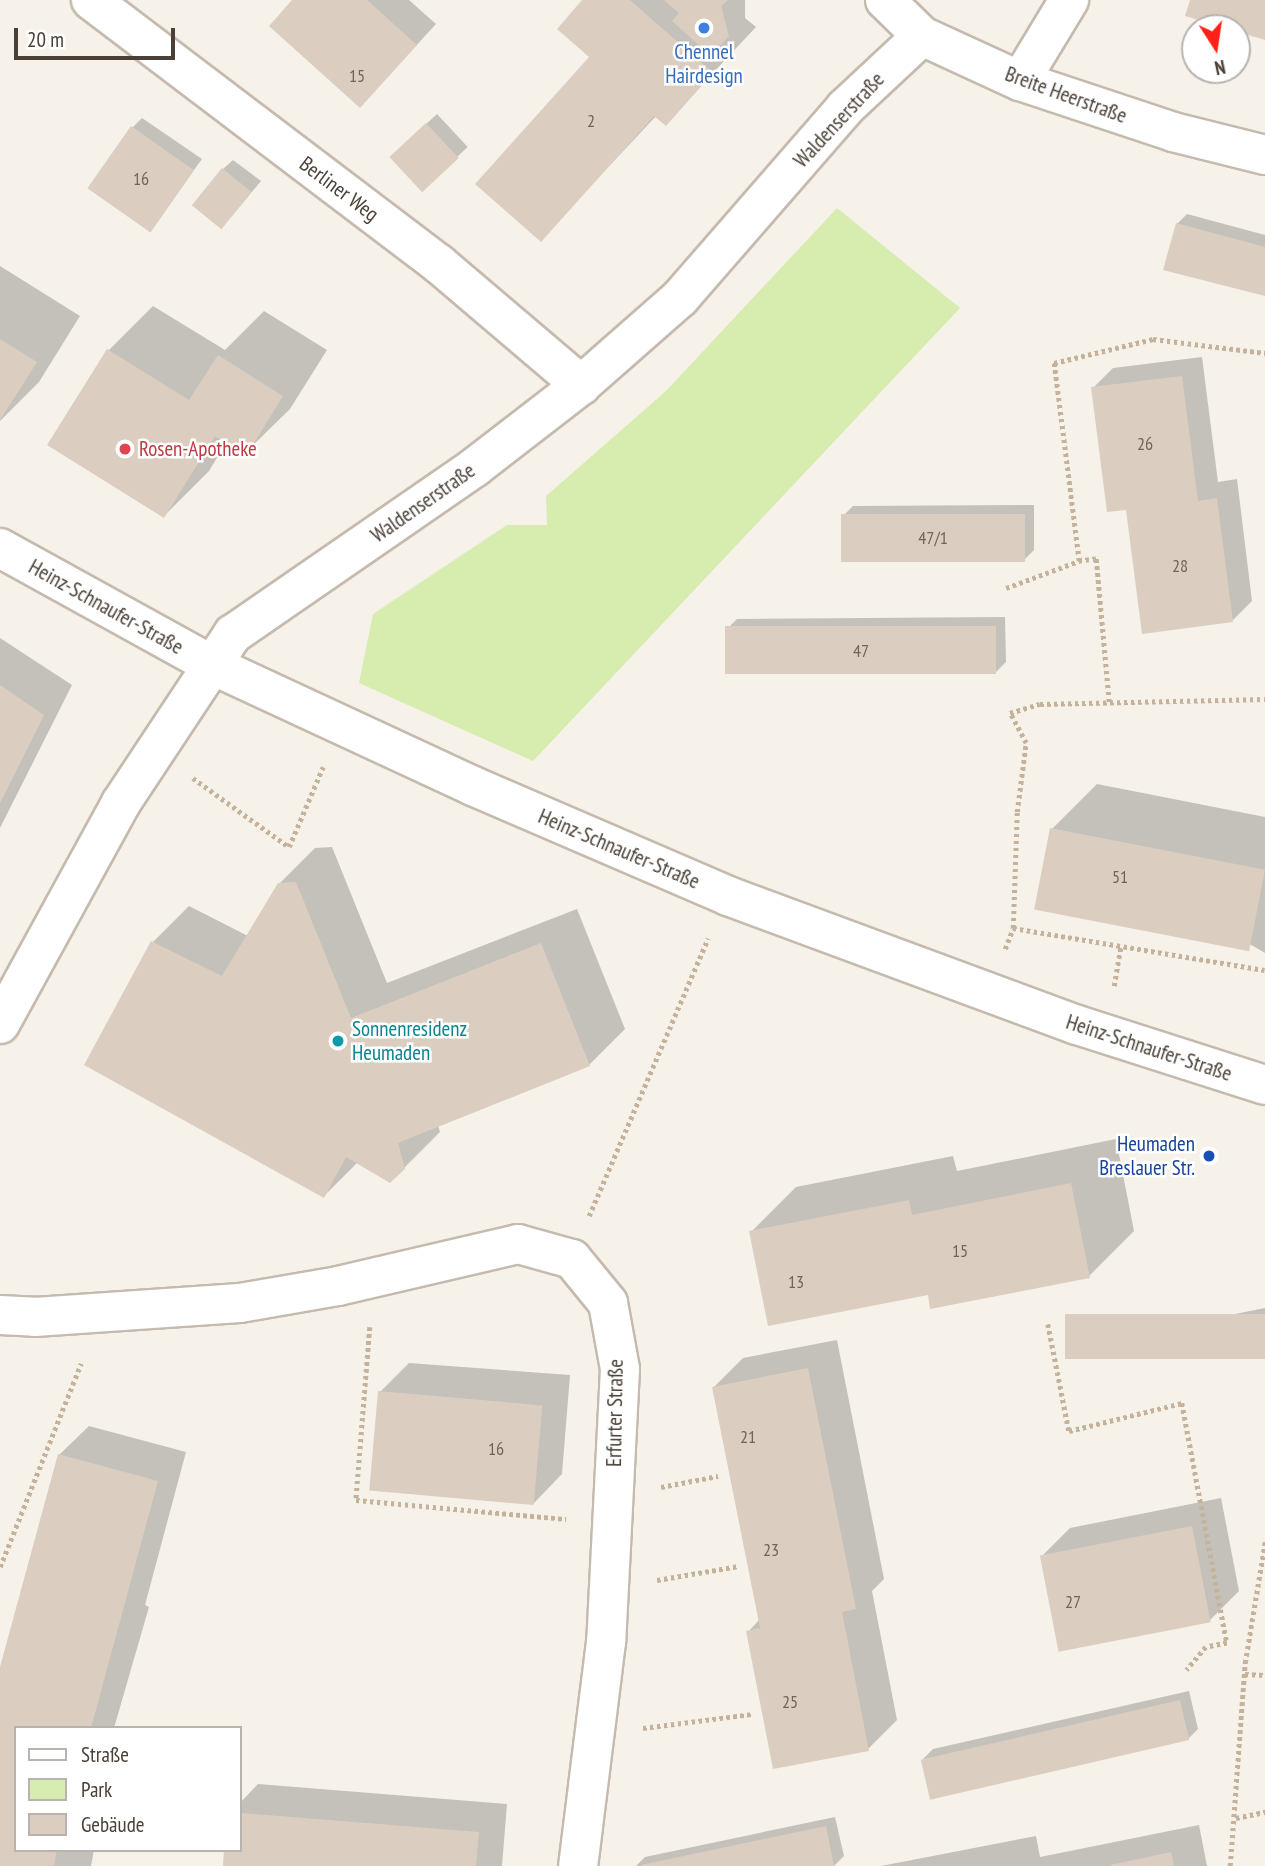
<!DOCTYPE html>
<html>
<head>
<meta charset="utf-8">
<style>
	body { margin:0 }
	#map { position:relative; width:1265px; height:1866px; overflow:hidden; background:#f6f1e9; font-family:"PT Sans Narrow",sans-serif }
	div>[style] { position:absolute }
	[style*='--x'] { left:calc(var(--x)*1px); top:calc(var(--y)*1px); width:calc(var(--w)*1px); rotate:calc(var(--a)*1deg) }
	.green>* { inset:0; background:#d7ecaf }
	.shadow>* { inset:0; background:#0003; transform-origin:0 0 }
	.building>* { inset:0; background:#dbcec1; transform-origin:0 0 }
	.path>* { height:4.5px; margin-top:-2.25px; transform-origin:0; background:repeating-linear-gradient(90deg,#c5b29b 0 3.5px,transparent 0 7px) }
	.roads { filter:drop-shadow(2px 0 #c5baae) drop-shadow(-2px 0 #c5baae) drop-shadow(0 2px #c5baae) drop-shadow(0 -2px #c5baae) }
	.minor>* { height:38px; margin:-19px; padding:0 19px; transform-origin:19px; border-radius:19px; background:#fff }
	.dots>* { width:19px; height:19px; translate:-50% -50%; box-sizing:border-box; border:4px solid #fff; border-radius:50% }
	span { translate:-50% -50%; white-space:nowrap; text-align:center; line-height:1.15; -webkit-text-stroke:5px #fff; paint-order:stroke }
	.number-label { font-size:18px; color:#6e645a }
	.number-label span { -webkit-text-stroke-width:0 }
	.shop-label { font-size:21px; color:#366cbe }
	.street-label { font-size:21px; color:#4a4037 }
	.health-label { font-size:21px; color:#be3a42 }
	.left { translate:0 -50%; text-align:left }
	.culture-label { font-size:21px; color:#0d838f }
	.transit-label { font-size:21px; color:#164399 }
	.right { translate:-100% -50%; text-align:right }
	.legend { position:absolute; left:14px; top:1726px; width:228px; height:126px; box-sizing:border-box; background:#fff; border:2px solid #b7b3af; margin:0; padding:9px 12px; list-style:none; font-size:21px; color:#4a4037 }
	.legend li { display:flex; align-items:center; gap:14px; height:35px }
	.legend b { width:35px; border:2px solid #b7b3af }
	.north { position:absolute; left:1181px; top:14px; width:70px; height:70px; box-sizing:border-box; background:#fff; border:2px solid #b7b3af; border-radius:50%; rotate:168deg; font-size:19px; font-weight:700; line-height:28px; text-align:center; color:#4a4037 }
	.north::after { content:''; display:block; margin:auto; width:24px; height:32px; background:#ff2117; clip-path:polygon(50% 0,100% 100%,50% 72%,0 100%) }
	.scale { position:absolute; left:14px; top:28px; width:161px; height:32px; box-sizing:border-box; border:4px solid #4a4037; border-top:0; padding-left:9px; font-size:21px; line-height:24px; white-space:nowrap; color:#4a4037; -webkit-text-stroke:5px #fff; paint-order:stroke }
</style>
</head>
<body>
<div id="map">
	<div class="green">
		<i style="clip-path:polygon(837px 208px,960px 308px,533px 761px,359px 683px,373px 614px,507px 525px,547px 525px,546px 496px,666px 391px)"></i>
	</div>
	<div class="shadow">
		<i style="clip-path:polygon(294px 0,409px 0,436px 24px,380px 85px)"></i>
		<i style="clip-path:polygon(584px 0,745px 0,745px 18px,756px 27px,666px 123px,657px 115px,541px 239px,591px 57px)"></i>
		<i style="left:437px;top:114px;width:45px;height:62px;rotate:47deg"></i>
		<i style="clip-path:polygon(142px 118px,202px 159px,151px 229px,132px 128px)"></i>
		<i style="clip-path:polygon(233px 160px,261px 181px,231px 217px,223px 169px)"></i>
		<i style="clip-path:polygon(1187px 214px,1265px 235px,1265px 294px,1177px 224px)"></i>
		<i style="clip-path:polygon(0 266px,80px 316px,39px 382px,0 421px)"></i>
		<i style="clip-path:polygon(153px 306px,225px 350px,264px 311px,327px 350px,290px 409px,245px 453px,227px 441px,209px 471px,164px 516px,108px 351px)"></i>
		<i style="clip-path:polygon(1202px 357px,1218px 482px,1237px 479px,1252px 601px,1232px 621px,1128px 508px,1093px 388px,1113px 368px)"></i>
		<i style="clip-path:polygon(1034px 505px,1034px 550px,1024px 560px,843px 516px,853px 506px)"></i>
		<i style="clip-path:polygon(1005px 617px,1006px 662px,996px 672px,727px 629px,737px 619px)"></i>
		<i style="clip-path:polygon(0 638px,72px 685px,0 828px)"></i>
		<i style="clip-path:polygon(1097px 784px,1265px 817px,1265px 953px,1052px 829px)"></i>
		<i style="clip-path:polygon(332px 847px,387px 983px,577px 909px,625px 1029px,589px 1065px,438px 1125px,440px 1132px,404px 1168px,358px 1162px,324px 1196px,86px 1065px,153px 942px,189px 906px,248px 936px,279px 884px,315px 848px)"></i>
		<i style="clip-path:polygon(1116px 1139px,1134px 1231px,1089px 1276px,929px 1293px,751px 1232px,796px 1187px,953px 1156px,957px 1171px)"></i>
		<i style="clip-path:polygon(1265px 1308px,1265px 1357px,1071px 1355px,1081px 1345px)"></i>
		<i style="clip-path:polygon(837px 1340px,884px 1579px,872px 1591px,897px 1720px,868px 1749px,748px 1632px,760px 1619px,714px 1387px,743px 1358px)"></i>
		<i style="clip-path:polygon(409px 1363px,570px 1375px,562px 1474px,534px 1503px,380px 1392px)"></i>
		<i style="clip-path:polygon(89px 1426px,186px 1452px,145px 1605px,149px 1607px,114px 1728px,16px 1728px,16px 1850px,94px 1850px,91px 1866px,0 1866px,0 1675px,60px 1454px)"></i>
		<i style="clip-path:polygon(1221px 1498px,1239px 1591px,1210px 1620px,1042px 1556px,1070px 1528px)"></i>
		<i style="clip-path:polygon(1189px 1691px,1198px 1729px,1188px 1739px,923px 1759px,933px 1749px)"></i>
		<i style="clip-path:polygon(258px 1784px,507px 1804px,502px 1866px,225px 1866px,240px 1850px,240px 1803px)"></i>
		<i style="clip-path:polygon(835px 1817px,844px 1856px,834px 1866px,636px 1866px,645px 1857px)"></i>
		<i style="clip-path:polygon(1199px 1825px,1207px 1866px,881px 1866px,1036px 1836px,1040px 1857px)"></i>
	</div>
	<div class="building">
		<i style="clip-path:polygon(292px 0,367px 0,417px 45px,360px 108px,269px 26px)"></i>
		<i style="clip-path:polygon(582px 0,630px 0,713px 73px,666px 126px,654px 116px,541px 242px,475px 184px,589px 57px,557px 29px)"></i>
		<i style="clip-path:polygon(664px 0,728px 0,721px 6px,729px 36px,711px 56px,672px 21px,679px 13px)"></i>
		<i style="clip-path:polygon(1190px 0,1265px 0,1265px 40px,1185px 16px)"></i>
		<i style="left:426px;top:123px;width:48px;height:50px;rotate:47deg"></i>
		<i style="left:131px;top:126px;width:77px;height:76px;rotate:35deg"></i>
		<i style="left:222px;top:168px;width:38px;height:48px;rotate:39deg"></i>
		<i style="clip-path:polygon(1176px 223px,1265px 247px,1265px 296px,1163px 270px)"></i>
		<i style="clip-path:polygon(0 339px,37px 362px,0 420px)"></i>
		<i style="clip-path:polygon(107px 349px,189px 400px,218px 355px,283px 396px,246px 456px,215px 436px,164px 518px,47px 445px)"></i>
		<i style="clip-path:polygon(1182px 376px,1198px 501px,1217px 498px,1233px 622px,1142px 634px,1126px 510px,1107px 512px,1091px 387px)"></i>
		<i style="left:1025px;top:514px;width:48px;height:184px;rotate:90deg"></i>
		<i style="left:996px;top:626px;width:48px;height:271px;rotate:90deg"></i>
		<i style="clip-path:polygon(0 685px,44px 715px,0 803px)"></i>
		<i style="left:1050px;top:828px;width:219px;height:83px;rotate:11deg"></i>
		<i style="clip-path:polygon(296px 882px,351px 1018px,541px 943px,590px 1066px,398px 1143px,405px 1169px,390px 1183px,346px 1157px,324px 1198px,84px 1065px,151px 941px,222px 976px,278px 883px)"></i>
		<i style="clip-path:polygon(1071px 1183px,1090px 1278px,930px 1309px,928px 1295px,768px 1326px,749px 1231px,909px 1200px,912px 1215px)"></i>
		<i style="left:1265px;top:1314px;width:45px;height:200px;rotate:90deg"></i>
		<i style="clip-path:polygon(808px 1368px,856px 1609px,842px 1612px,869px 1751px,773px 1769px,746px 1631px,760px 1628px,712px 1387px)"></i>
		<i style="left:378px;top:1391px;width:165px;height:100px;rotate:5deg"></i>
		<i style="clip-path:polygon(58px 1454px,158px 1481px,91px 1728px,16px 1728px,16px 1850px,57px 1850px,54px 1866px,0 1866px,0 1667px)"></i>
		<i style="left:1192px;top:1526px;width:98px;height:155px;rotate:79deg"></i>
		<i style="left:1180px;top:1700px;width:41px;height:266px;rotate:77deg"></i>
		<i style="clip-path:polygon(240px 1813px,479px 1832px,476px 1866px,223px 1866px,224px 1850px,240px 1850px)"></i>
		<i style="clip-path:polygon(826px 1826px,834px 1866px,641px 1866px,641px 1865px)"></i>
		<i style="clip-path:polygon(1171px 1852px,1174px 1866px,1110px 1866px,1110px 1865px)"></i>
	</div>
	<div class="path">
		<i style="--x:1006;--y:588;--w:78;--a:-20.3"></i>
		<i style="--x:1109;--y:702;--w:144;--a:-95.2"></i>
		<i style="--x:1096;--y:559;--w:17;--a:173"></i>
		<i style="--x:1079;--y:561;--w:200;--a:-97.2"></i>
		<i style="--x:1054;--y:363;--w:102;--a:-13.6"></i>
		<i style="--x:1153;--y:339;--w:113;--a:7.1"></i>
		<i style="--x:193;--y:778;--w:118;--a:35.7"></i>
		<i style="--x:289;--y:847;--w:87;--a:-67"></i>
		<i style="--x:1013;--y:928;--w:255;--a:9.5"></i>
		<i style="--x:1005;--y:949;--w:22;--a:-69"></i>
		<i style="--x:1013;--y:928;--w:116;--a:-88"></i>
		<i style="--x:1017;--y:812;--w:70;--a:-82.6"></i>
		<i style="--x:1026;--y:743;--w:34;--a:-118"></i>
		<i style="--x:1010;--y:713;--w:31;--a:-17"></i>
		<i style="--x:1040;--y:704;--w:225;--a:-1.3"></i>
		<i style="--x:1114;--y:986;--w:42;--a:-80.3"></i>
		<i style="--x:589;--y:1216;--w:302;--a:-66.8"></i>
		<i style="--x:1048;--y:1324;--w:109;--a:78.9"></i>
		<i style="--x:1069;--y:1431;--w:116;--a:-13.9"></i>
		<i style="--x:1182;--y:1403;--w:244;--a:79.4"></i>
		<i style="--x:1227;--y:1643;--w:21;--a:169"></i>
		<i style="--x:1206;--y:1647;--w:30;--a:130"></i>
		<i style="--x:370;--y:1327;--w:174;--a:94.6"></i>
		<i style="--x:356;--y:1500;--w:211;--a:5.2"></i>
		<i style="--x:661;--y:1487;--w:58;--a:-10.9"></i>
		<i style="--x:0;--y:1567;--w:219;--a:-68.3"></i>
		<i style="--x:657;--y:1580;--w:83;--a:-9.7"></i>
		<i style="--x:1245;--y:1674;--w:20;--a:3"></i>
		<i style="--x:643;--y:1728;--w:111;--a:-7.3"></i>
		<i style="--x:1236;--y:1818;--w:30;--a:-12"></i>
		<i style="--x:1230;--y:1866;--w:204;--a:-85.8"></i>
		<i style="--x:1245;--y:1663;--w:123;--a:-80.6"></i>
	</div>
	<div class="roads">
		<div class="minor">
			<i style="--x:91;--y:0;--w:437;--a:37.2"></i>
			<i style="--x:439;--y:264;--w:187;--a:40.4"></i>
			<i style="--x:885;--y:0;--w:52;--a:44.2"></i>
			<i style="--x:922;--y:36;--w:108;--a:24.7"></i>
			<i style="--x:1020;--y:81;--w:161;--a:18.4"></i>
			<i style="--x:1173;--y:132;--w:95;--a:14"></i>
			<i style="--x:1020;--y:81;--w:95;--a:-58.8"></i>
			<i style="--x:0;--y:548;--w:240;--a:28.9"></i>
			<i style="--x:210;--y:664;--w:290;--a:24.9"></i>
			<i style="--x:473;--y:786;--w:278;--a:23.3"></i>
			<i style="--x:728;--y:896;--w:372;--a:20.3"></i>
			<i style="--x:1077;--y:1025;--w:197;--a:17.7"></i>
			<i style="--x:0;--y:1024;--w:252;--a:-61.3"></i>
			<i style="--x:121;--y:803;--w:203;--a:-56.5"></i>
			<i style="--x:233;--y:634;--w:294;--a:-34.6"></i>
			<i style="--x:475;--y:467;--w:134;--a:-37.7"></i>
			<i style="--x:581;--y:385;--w:132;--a:-41.3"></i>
			<i style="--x:680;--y:298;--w:252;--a:-49"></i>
			<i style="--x:845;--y:108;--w:105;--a:-43.1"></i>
			<i style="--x:0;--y:1315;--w:35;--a:3"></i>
			<i style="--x:35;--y:1317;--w:205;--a:-3.9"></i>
			<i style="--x:240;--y:1303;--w:99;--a:-9.8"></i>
			<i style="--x:338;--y:1286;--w:185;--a:-13.1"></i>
			<i style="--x:518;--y:1244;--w:56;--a:15.5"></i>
			<i style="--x:572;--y:1259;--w:57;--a:50.7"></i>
			<i style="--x:608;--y:1303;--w:67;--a:79.7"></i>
			<i style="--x:620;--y:1369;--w:273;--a:92.9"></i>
			<i style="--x:606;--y:1642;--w:226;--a:97.1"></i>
		</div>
	</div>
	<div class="dots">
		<i style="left:704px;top:28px;background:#3f7fe0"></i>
		<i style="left:125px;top:449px;background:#e0444e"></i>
		<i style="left:338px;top:1041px;background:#0f9aa8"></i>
		<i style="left:1209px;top:1156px;background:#1a4fb4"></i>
	</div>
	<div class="number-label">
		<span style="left:357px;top:76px">15</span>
		<span style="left:591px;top:121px">2</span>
		<span style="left:141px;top:179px">16</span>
		<span style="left:1145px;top:444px">26</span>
		<span style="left:933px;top:538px">47/1</span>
		<span style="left:1180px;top:566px">28</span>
		<span style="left:861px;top:651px">47</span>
		<span style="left:1120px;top:877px">51</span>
		<span style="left:960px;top:1251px">15</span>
		<span style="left:796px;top:1282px">13</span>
		<span style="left:748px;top:1437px">21</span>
		<span style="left:496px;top:1449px">16</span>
		<span style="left:771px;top:1550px">23</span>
		<span style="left:1073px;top:1602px">27</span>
		<span style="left:790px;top:1702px">25</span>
	</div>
	<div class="shop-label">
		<span style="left:704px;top:64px">Chennel<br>Hairdesign</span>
	</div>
	<div class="street-label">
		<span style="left:1066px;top:95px;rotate:20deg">Breite Heerstraße</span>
		<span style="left:839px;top:120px;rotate:-47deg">Waldenserstraße</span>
		<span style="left:339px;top:189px;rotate:37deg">Berliner Weg</span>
		<span style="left:423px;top:503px;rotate:-35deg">Waldenserstraße</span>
		<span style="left:106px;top:607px;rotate:29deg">Heinz-Schnaufer-Straße</span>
		<span style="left:619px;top:849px;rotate:23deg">Heinz-Schnaufer-Straße</span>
		<span style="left:1149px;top:1048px;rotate:18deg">Heinz-Schnaufer-Straße</span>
		<span style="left:615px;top:1413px;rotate:-89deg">Erfurter Straße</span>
	</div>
	<div class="health-label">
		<span class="left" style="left:139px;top:449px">Rosen-Apotheke</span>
	</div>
	<div class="culture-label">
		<span class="left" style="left:352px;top:1041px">Sonnenresidenz<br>Heumaden</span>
	</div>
	<div class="transit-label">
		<span class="right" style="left:1195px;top:1156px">Heumaden<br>Breslauer Str.</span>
	</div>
	<ul class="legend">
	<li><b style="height:9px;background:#fff"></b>Straße</li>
	<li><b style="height:19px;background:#d7ecaf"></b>Park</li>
	<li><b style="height:19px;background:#dbcec1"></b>Gebäude</li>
	</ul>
	<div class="north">N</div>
	<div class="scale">20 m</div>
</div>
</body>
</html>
